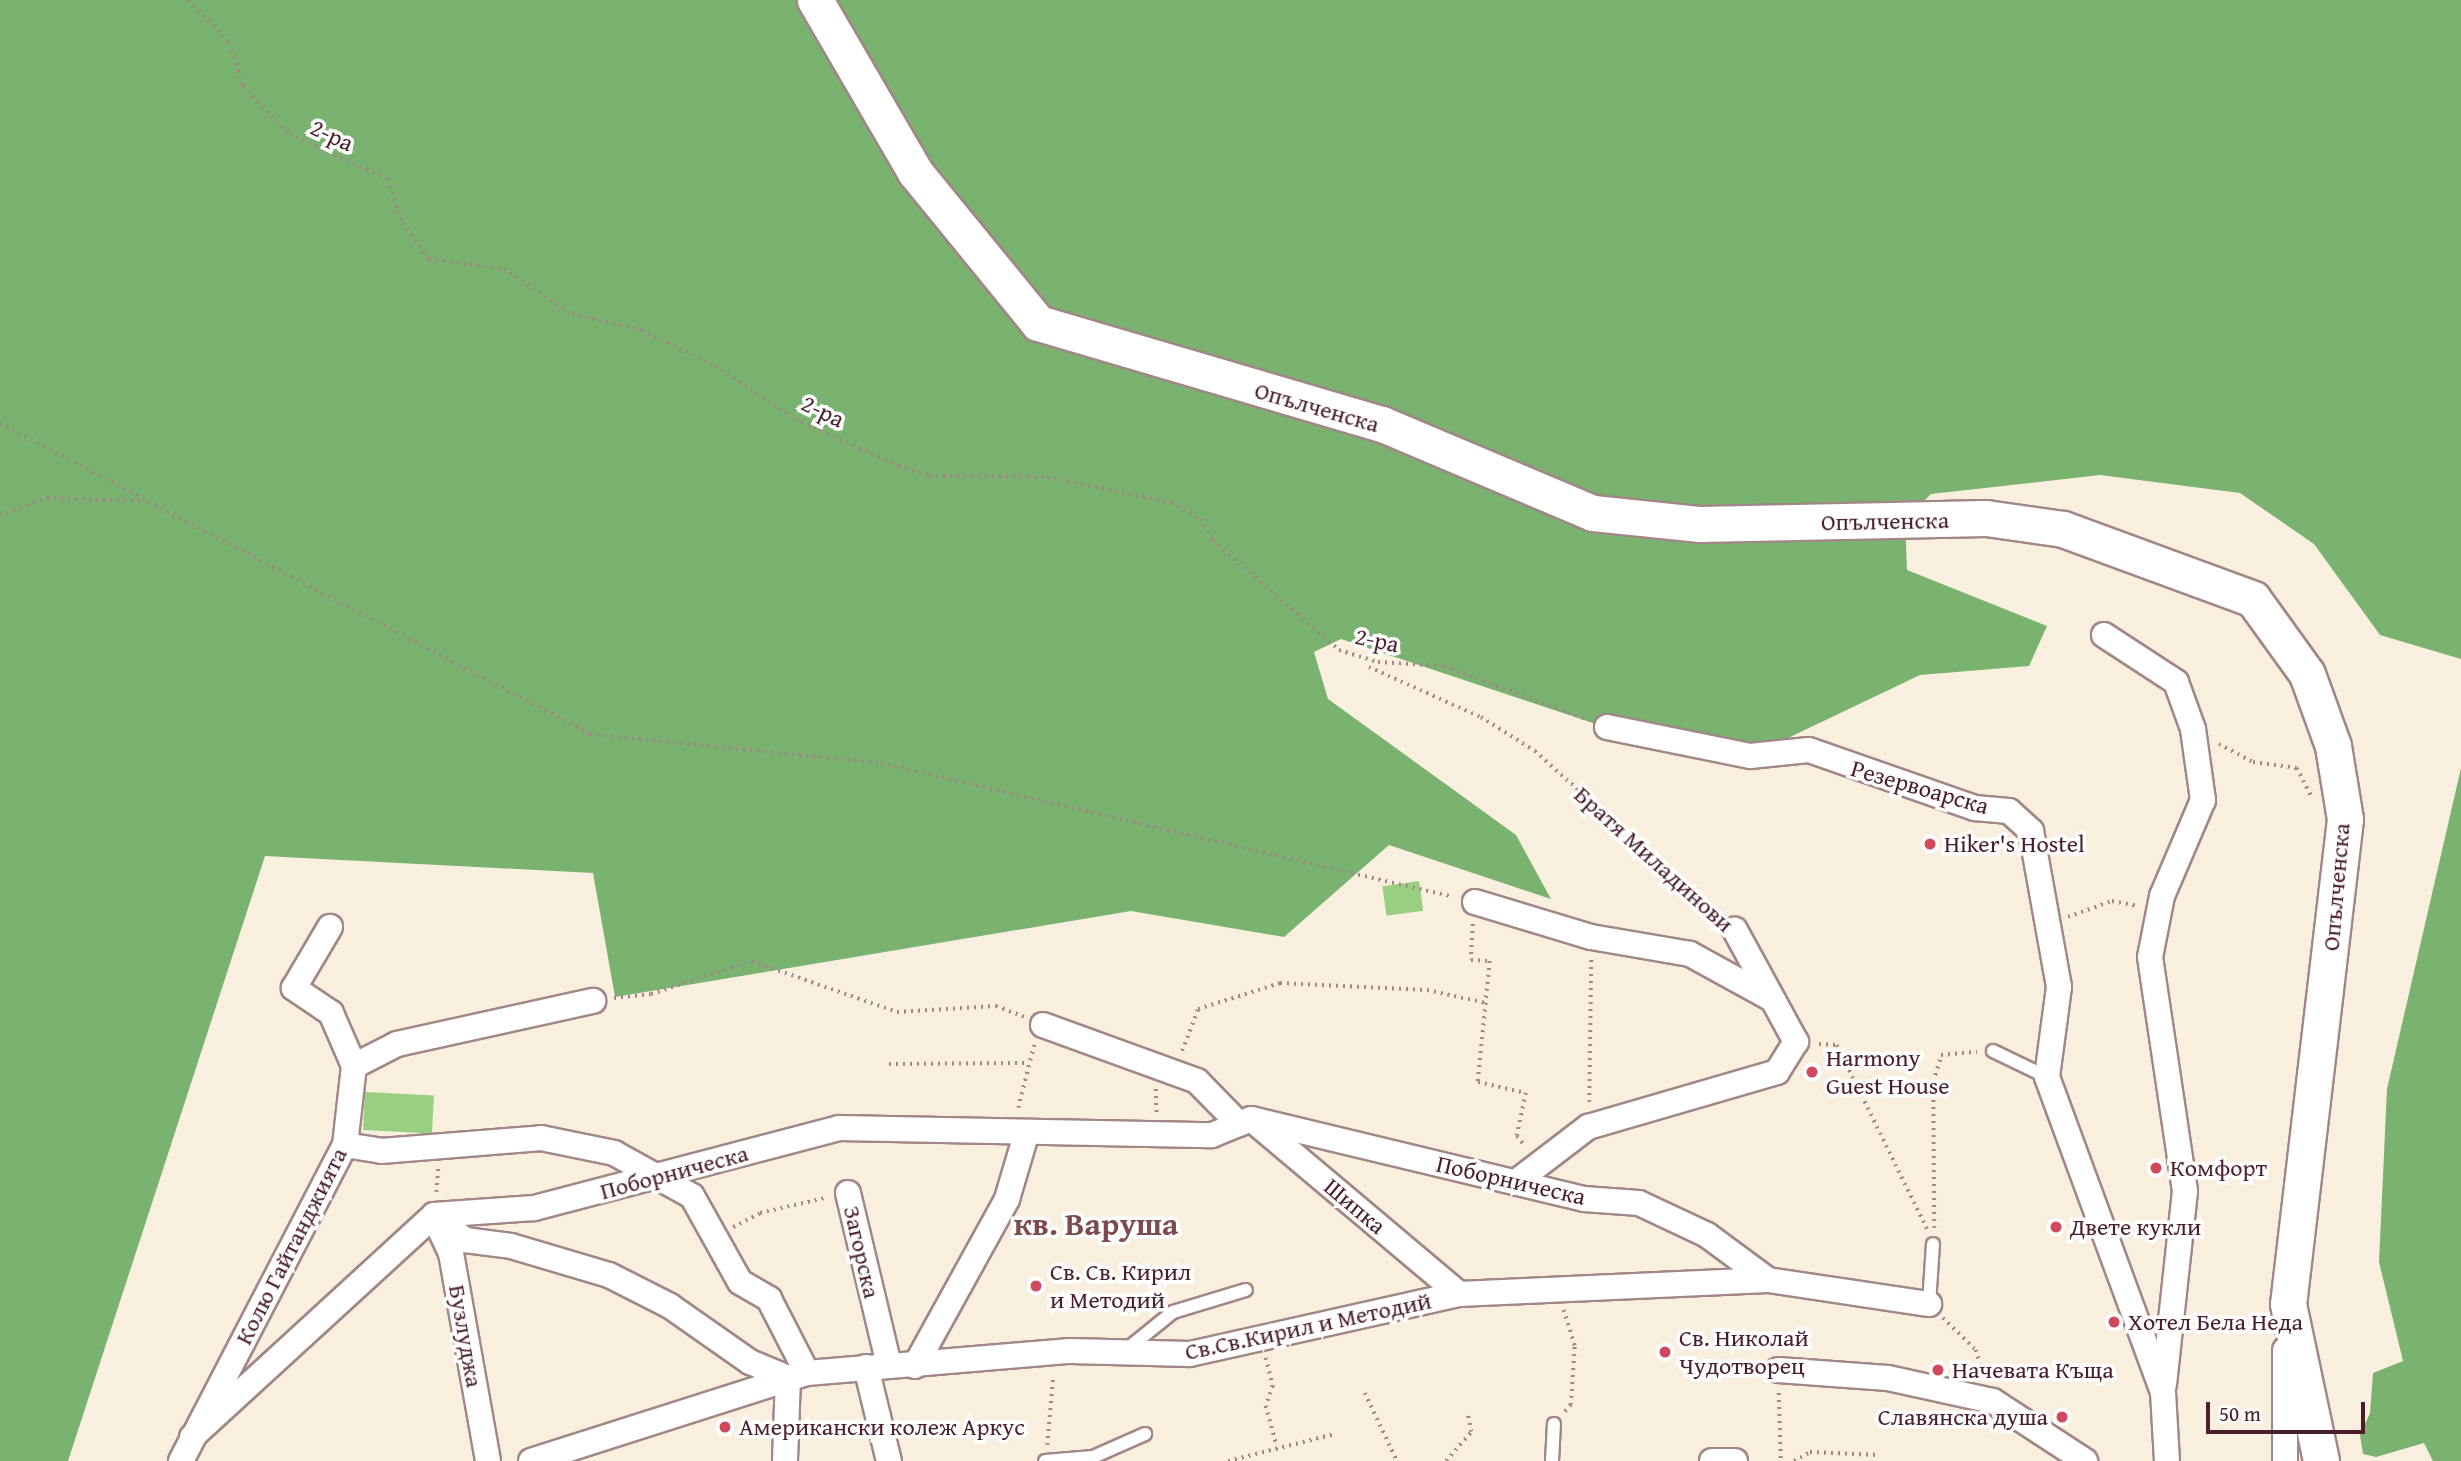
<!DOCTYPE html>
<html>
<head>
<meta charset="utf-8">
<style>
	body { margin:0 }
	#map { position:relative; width:2461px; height:1461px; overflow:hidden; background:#f8efdf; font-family:"Gentium Book Plus",serif }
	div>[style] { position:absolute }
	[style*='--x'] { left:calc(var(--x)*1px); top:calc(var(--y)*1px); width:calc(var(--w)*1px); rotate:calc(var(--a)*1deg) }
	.green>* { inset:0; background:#98cf81; transform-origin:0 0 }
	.forest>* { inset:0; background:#7ab26f }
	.path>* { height:3.5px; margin-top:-1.75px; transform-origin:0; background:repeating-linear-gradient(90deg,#a18785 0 2px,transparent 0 7px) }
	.roads { filter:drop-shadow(2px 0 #a18785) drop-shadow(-2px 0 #a18785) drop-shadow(0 2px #a18785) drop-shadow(0 -2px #a18785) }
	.lane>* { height:12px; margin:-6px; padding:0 6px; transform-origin:6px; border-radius:6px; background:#fff }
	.street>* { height:24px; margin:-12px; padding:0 12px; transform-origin:12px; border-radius:12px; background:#fff }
	.secondary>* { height:35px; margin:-17.5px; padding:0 17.5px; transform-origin:17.5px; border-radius:17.5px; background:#fff }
	.dots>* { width:19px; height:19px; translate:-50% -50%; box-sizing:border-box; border:4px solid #fff; border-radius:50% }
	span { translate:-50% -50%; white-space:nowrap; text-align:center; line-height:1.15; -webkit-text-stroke:7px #fff; paint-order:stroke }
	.street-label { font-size:24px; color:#4a1f2b }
	.poi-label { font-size:24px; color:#4a1f2b }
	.left { translate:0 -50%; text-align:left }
	.right { translate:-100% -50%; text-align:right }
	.district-label { font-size:32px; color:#7e4a4d; font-weight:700 }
	.scale { position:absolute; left:2206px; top:1402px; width:159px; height:32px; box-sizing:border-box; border:4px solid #4a1f2b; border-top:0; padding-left:9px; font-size:21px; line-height:24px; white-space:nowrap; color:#4a1f2b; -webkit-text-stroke:5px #fff; paint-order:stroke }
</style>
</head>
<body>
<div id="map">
	<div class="green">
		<i style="left:1419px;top:881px;width:30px;height:37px;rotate:82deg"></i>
		<i style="left:365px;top:1092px;width:69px;height:38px;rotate:3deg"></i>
	</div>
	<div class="forest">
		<i style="clip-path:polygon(0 0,2461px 0,2461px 659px,2380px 635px,2314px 544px,2240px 493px,2100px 475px,1931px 494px,1905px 520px,1907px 570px,2047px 626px,2029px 666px,1920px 675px,1750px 756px,1623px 733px,1341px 639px,1314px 652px,1328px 699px,1516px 835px,1551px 899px,1389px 845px,1284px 937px,1131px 911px,615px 997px,593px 873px,265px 856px,68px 1461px,0 1461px)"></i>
		<i style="clip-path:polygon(2461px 768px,2461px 1461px,2433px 1461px,2424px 1443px,2376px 1457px,2363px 1454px,2360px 1435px,2370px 1413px,2373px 1373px,2403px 1361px,2379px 1262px,2387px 1089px)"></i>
	</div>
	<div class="path">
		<i style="--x:189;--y:0;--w:59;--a:46.4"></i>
		<i style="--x:230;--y:43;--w:45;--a:73.2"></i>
		<i style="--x:243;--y:86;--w:67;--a:45.6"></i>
		<i style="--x:290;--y:134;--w:108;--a:24.7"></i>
		<i style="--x:388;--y:179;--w:46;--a:71.2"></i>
		<i style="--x:403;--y:223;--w:44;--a:54.2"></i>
		<i style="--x:429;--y:259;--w:76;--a:7.6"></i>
		<i style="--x:504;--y:269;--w:82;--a:33.5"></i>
		<i style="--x:572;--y:314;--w:72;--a:12.9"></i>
		<i style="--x:642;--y:330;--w:82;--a:25.9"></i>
		<i style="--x:716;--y:366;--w:95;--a:33.9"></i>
		<i style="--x:795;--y:419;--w:114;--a:24.3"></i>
		<i style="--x:899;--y:466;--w:32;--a:18"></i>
		<i style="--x:929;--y:476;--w:118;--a:0.5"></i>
		<i style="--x:1047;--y:477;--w:127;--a:11.8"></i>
		<i style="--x:1171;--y:503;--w:34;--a:28"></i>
		<i style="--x:1201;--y:519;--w:24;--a:60"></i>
		<i style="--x:1213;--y:540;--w:167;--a:41.1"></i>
		<i style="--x:1339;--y:650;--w:41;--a:17.1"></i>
		<i style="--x:1378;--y:662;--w:66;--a:3.5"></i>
		<i style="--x:1444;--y:666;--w:152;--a:20.5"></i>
		<i style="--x:0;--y:423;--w:667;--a:27.79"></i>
		<i style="--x:590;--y:734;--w:292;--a:5.7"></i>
		<i style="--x:881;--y:763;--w:588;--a:13.16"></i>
		<i style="--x:0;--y:515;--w:50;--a:-19.9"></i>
		<i style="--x:47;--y:498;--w:99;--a:1.7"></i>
		<i style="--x:1369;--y:667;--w:123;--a:24.1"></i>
		<i style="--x:1481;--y:717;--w:64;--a:32.2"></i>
		<i style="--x:1535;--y:751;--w:249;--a:41.9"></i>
		<i style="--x:2219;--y:744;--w:38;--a:28"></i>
		<i style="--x:2253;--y:762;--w:44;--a:7.8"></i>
		<i style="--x:2297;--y:768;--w:31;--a:63"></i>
		<i style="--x:2068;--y:917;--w:47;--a:-20"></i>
		<i style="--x:2112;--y:901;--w:25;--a:11"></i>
		<i style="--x:1473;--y:924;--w:36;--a:93"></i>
		<i style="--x:1471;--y:960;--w:19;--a:3"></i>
		<i style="--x:1490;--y:961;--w:122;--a:95.7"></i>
		<i style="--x:1478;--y:1082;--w:49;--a:12.9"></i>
		<i style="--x:1526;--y:1093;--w:44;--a:101.8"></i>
		<i style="--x:1517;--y:1136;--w:13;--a:51"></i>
		<i style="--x:614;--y:998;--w:37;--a:-6"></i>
		<i style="--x:651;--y:994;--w:106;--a:-18.1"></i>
		<i style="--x:752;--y:961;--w:154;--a:19.4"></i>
		<i style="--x:897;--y:1012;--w:99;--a:-3.5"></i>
		<i style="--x:996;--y:1006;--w:30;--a:21"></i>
		<i style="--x:1819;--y:1044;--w:18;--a:3"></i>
		<i style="--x:1837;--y:1045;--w:205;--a:63.9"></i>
		<i style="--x:1182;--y:1051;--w:45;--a:-69.1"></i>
		<i style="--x:1198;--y:1009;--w:86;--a:-17.6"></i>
		<i style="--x:1280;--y:983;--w:147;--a:2.7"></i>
		<i style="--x:1427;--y:990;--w:60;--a:12.4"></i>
		<i style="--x:889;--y:1064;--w:137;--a:-0.4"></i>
		<i style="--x:1156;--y:1089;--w:24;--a:88"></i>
		<i style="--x:1589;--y:1102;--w:142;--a:-89.2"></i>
		<i style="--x:1018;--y:1108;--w:65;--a:-75.7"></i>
		<i style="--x:436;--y:1192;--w:24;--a:-85"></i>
		<i style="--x:733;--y:1227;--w:30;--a:-27"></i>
		<i style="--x:760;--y:1213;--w:67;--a:-13"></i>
		<i style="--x:1934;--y:1228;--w:146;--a:-90.4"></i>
		<i style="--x:1933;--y:1082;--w:28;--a:-73"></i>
		<i style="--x:1941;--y:1055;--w:36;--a:-5"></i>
		<i style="--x:1564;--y:1310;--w:39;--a:73"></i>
		<i style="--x:1575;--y:1347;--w:58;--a:93.9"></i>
		<i style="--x:1571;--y:1405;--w:11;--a:131"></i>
		<i style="--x:1943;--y:1318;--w:46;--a:44.1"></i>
		<i style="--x:1976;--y:1350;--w:27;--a:73"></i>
		<i style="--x:1266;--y:1358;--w:29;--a:76"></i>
		<i style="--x:1273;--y:1386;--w:21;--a:109"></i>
		<i style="--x:1266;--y:1406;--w:42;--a:75"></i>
		<i style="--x:1365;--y:1393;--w:75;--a:64.8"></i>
		<i style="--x:1779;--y:1393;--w:68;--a:88.3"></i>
		<i style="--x:1047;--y:1445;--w:69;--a:-85"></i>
		<i style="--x:1228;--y:1461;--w:110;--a:-14.2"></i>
		<i style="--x:1446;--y:1461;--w:38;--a:-49"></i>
		<i style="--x:1471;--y:1432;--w:21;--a:-101"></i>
		<i style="--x:1794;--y:1461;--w:18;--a:-29"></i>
		<i style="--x:1810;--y:1452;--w:70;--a:2.5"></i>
	</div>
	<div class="roads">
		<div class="lane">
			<i style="--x:1993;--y:1051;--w:60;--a:25.7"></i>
			<i style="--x:1929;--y:1304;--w:60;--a:-86.2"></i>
			<i style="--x:1126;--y:1350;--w:60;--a:-39"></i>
			<i style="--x:1173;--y:1312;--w:76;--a:-16.8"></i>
			<i style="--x:1045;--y:1461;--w:48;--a:-4.8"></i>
			<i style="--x:1093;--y:1457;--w:57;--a:-23.9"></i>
			<i style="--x:1552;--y:1461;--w:37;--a:-87"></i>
		</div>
		<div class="street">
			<i style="--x:2104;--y:635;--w:86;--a:33.1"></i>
			<i style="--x:2176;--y:682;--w:50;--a:70.1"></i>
			<i style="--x:2193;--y:729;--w:72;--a:82"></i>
			<i style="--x:2203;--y:800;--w:104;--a:113.1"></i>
			<i style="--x:2162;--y:896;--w:62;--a:101.1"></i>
			<i style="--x:2150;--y:957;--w:237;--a:81.5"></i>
			<i style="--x:2185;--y:1191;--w:194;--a:96.2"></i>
			<i style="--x:1607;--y:727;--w:146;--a:11.5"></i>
			<i style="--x:1750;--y:756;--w:59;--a:-5.8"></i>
			<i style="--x:1809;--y:750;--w:176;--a:19.3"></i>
			<i style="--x:1975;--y:808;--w:34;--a:5"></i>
			<i style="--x:2009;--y:811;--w:30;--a:42"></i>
			<i style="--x:2031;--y:831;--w:158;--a:79.8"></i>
			<i style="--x:2059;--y:987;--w:91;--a:97.6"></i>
			<i style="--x:2047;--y:1077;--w:336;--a:69.8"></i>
			<i style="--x:2163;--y:1392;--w:69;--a:86.7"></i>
			<i style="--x:1475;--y:902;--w:121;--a:16.8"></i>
			<i style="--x:1591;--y:937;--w:100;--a:9.7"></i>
			<i style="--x:1690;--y:954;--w:94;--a:28.8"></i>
			<i style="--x:1043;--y:1025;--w:164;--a:20"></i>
			<i style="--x:1197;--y:1081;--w:60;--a:45.7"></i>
			<i style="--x:354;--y:1066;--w:48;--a:-27.1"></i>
			<i style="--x:397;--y:1044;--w:201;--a:-12.4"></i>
			<i style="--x:1256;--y:1123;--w:265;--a:40.1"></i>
			<i style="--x:345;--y:1145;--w:36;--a:9"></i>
			<i style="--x:381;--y:1151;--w:161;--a:-4.6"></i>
			<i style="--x:541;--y:1138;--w:75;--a:11.6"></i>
			<i style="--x:614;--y:1153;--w:89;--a:28.9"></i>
			<i style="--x:692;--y:1196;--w:98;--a:60.8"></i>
			<i style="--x:740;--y:1282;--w:34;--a:30"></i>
			<i style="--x:769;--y:1299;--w:83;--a:62.8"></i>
			<i style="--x:1516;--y:1182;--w:91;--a:-37.4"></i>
			<i style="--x:1588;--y:1127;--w:197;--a:-16.2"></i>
			<i style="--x:1777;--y:1072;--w:36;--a:-58"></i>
			<i style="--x:1796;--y:1042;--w:128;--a:-118.6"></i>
			<i style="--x:848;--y:1193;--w:177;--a:76.6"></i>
			<i style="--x:434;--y:1215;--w:40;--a:39"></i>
			<i style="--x:465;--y:1240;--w:46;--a:7.4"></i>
			<i style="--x:511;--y:1246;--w:102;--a:16.5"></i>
			<i style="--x:609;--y:1275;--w:68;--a:26.9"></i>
			<i style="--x:670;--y:1306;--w:98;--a:35"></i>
			<i style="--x:750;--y:1362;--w:41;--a:22.8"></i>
			<i style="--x:788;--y:1378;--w:83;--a:92.1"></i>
			<i style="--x:435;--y:1219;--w:38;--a:65"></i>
			<i style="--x:451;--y:1253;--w:211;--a:79.9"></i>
			<i style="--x:915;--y:1366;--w:191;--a:-61.1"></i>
			<i style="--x:1007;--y:1199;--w:67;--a:-73.5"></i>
			<i style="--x:866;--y:1367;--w:97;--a:76.3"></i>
			<i style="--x:1778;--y:1370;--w:110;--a:4.2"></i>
			<i style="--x:1888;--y:1378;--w:107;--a:12.4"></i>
			<i style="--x:1993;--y:1401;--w:110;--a:33.1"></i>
			<i style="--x:192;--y:1437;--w:328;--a:-42.5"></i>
			<i style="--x:434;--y:1215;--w:100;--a:-4"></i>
			<i style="--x:534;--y:1208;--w:315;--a:-14.7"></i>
			<i style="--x:839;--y:1128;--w:373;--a:1.1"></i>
			<i style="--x:1212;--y:1135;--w:42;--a:-22.3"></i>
			<i style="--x:1251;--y:1119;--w:342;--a:13.5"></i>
			<i style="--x:1584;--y:1199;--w:55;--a:4.2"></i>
			<i style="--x:1639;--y:1203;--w:75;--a:25.2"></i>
			<i style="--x:1707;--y:1235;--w:76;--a:36.4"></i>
			<i style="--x:181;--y:1461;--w:356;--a:-62.6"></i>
			<i style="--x:345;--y:1145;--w:80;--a:-83.5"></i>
			<i style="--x:354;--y:1066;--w:58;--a:-113.5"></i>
			<i style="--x:331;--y:1013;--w:45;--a:-146"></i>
			<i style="--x:294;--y:988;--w:71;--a:-59.5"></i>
			<i style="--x:531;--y:1461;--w:290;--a:-17.7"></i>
			<i style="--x:807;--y:1373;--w:264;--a:-4.8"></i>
			<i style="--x:1070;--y:1351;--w:120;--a:1.4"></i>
			<i style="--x:1190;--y:1354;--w:276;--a:-12.6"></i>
			<i style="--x:1459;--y:1294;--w:309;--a:-2.6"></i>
			<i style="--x:1768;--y:1280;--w:163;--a:8.5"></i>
			<i style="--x:1712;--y:1461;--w:23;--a:0"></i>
			<i style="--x:2285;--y:1461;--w:111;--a:-90"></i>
		</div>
		<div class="secondary">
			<i style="--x:815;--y:0;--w:199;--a:59.8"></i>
			<i style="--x:915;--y:172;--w:195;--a:50.8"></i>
			<i style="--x:1038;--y:323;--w:359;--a:16.4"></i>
			<i style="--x:1382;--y:424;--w:229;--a:22.9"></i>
			<i style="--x:1593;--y:513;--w:108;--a:5.9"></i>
			<i style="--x:1700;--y:524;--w:286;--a:-1.2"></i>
			<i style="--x:1986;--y:518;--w:78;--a:8.1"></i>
			<i style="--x:2063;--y:529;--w:202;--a:20.2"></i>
			<i style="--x:2253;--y:599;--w:92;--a:54.2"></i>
			<i style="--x:2307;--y:674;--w:77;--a:70.1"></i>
			<i style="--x:2333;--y:746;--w:74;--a:80.7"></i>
			<i style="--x:2345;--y:819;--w:488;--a:96.7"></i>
			<i style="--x:2288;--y:1304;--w:160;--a:78.1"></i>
		</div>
	</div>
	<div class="dots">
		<i style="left:1930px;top:844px;background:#d1495b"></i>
		<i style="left:1812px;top:1072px;background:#d1495b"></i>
		<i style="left:2156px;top:1168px;background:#d1495b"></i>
		<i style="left:2056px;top:1227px;background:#d1495b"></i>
		<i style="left:1036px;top:1286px;background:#d1495b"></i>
		<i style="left:2114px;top:1322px;background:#d1495b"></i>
		<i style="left:1665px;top:1352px;background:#d1495b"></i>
		<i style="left:1938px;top:1370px;background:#d1495b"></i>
		<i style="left:2062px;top:1417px;background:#d1495b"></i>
		<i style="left:725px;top:1427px;background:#d1495b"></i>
	</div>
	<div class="street-label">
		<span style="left:332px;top:135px;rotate:25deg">2-ра</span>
		<span style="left:1317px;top:407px;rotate:16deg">Опълченска</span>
		<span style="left:823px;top:411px;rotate:26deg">2-ра</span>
		<span style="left:1885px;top:521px;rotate:-1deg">Опълченска</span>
		<span style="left:1377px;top:640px;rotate:12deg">2-ра</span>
		<span style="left:1920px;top:787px;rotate:16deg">Резервоарска</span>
		<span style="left:1654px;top:859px;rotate:42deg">Братя Миладинови</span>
		<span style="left:2336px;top:887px;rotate:-85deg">Опълченска</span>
		<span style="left:674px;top:1172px;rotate:-15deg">Поборническа</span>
		<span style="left:1511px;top:1180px;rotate:13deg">Поборническа</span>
		<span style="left:1355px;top:1206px;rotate:40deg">Шипка</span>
		<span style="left:291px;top:1246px;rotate:-63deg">Колю Гайтанджията</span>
		<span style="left:862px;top:1252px;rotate:77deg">Загорска</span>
		<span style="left:1308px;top:1326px;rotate:-12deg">Св.Св.Кирил и Методий</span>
		<span style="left:466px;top:1336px;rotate:80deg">Бузлуджа</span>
	</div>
	<div class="poi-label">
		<span class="left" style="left:1944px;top:844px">Hiker's Hostel</span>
		<span class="left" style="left:1826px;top:1072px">Harmony<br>Guest House</span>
		<span class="left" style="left:2170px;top:1168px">Комфорт</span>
		<span class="left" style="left:2070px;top:1227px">Двете кукли</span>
		<span class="left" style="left:1050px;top:1286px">Св. Св. Кирил<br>и Методий</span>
		<span class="left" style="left:2128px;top:1322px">Xотел Бела Неда</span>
		<span class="left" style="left:1679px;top:1352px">Св. Николай<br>Чудотворец</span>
		<span class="left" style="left:1952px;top:1370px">Начевата Къща</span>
		<span class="right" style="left:2048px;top:1417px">Славянска душа</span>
		<span class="left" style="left:739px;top:1427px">Американски колеж Аркус</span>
	</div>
	<div class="district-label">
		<span style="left:1096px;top:1224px">кв. Варуша</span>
	</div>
	<div class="scale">50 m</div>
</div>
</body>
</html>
